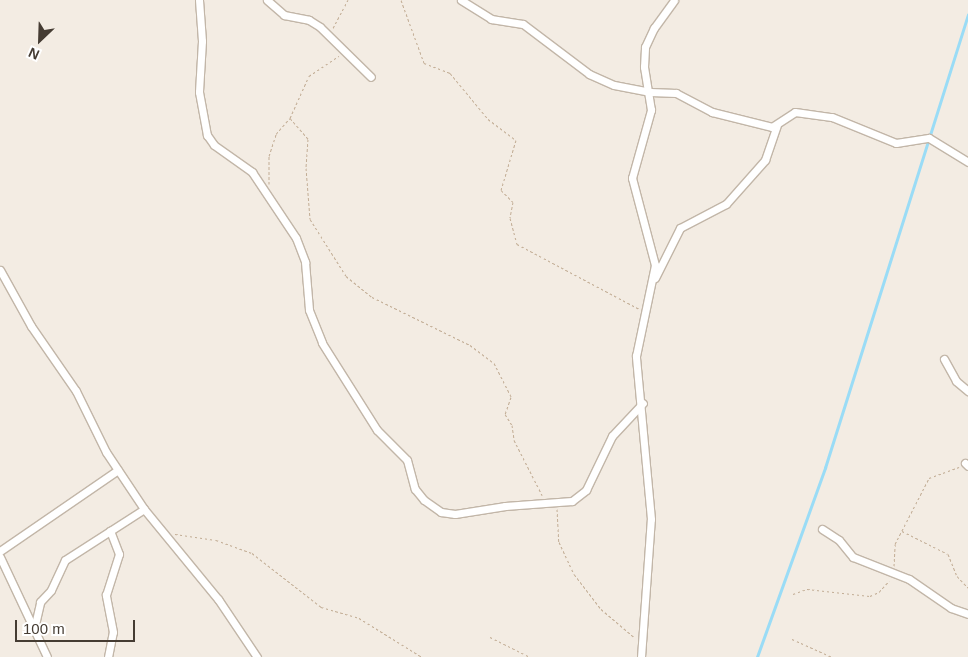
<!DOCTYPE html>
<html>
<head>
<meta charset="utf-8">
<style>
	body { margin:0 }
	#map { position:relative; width:968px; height:657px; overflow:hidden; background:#f3ece3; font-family:Arial,sans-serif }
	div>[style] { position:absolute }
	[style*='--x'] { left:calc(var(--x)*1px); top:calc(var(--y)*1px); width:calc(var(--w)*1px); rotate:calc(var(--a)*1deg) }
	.stream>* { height:2.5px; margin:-1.25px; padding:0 1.25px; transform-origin:1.25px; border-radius:1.25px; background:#9adcf6 }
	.path>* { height:1px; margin-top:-0.5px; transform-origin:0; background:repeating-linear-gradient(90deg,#c2ad95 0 2.5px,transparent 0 5px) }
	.roads { filter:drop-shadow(1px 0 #c2b6a8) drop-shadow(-1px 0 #c2b6a8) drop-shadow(0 1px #c2b6a8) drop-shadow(0 -1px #c2b6a8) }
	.street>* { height:7px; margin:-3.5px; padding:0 3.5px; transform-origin:3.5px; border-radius:3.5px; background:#fff }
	span { translate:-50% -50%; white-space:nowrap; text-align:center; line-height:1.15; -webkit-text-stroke:4px #fff; paint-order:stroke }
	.north { position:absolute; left:15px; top:15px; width:50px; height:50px; -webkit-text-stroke:4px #fff; paint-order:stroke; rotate:204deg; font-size:14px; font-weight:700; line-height:20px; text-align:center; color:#453c33 }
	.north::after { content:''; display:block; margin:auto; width:18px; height:22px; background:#453c33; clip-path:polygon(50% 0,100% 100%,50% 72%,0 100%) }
	.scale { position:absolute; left:15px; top:620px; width:120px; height:22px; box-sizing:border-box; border:2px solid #453c33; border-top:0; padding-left:6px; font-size:15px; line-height:18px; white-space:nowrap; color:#453c33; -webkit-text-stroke:4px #fff; paint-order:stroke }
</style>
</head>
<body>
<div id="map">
	<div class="stream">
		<i style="--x:757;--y:657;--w:201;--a:-70.2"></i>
		<i style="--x:825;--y:468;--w:475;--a:-72.5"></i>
	</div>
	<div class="path">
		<i style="--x:401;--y:0;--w:67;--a:69.9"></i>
		<i style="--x:424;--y:63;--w:28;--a:21"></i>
		<i style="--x:450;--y:73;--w:60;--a:50.4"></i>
		<i style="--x:488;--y:119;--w:35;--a:37"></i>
		<i style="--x:516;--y:140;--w:52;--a:106.7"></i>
		<i style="--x:501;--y:190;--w:17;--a:45"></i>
		<i style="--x:513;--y:202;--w:16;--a:101"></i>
		<i style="--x:510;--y:218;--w:27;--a:75"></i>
		<i style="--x:517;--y:244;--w:138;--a:28"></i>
		<i style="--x:333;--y:28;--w:32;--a:-62"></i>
		<i style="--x:290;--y:118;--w:28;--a:49"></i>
		<i style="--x:308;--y:139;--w:29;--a:94"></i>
		<i style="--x:306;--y:168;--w:51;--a:85.5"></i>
		<i style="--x:310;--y:219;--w:67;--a:57.7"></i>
		<i style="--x:346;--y:276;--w:33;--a:39"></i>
		<i style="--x:372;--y:297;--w:109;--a:26.1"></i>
		<i style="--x:470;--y:345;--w:30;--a:37"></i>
		<i style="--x:494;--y:363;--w:38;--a:63"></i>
		<i style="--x:511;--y:397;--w:18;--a:109"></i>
		<i style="--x:505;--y:414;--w:13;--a:58"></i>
		<i style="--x:512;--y:425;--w:15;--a:82"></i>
		<i style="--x:514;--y:440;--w:62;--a:63"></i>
		<i style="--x:269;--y:184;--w:28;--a:-90"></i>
		<i style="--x:269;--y:156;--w:23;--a:-72"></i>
		<i style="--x:276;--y:134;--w:21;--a:-49"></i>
		<i style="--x:290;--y:118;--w:46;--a:-65.7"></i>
		<i style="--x:309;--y:76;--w:36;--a:-34"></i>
		<i style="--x:557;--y:509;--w:33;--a:87"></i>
		<i style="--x:559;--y:542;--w:35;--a:65"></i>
		<i style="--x:574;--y:574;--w:44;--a:52.4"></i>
		<i style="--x:601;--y:609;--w:43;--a:40.3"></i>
		<i style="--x:902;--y:531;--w:51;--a:26.6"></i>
		<i style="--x:948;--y:554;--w:24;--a:68"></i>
		<i style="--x:957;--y:576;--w:16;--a:47"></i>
		<i style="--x:175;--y:534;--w:41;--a:8.3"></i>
		<i style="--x:216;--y:540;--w:38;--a:20"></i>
		<i style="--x:252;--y:553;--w:88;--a:38"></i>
		<i style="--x:321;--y:607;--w:40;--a:16"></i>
		<i style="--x:359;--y:618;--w:74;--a:31.8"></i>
		<i style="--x:894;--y:566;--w:22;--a:-87"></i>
		<i style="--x:895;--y:544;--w:74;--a:-62.7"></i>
		<i style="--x:929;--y:478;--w:32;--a:-20"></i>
		<i style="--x:793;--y:594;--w:15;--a:-20"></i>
		<i style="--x:807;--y:589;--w:63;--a:6.3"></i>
		<i style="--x:870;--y:596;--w:10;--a:-24"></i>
		<i style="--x:879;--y:592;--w:15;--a:-48"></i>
		<i style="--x:490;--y:637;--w:45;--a:26.6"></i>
		<i style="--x:792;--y:639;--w:44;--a:24.2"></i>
	</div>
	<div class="roads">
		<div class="street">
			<i style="--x:199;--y:0;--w:41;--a:85.8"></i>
			<i style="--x:202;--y:41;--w:51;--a:93.4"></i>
			<i style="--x:199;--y:92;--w:44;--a:79.5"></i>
			<i style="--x:207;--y:135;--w:12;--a:55"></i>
			<i style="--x:214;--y:145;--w:47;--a:35.4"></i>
			<i style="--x:252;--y:172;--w:79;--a:56.3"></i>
			<i style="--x:296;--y:238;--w:26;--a:69"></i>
			<i style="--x:305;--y:262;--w:48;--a:85.2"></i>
			<i style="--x:309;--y:310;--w:35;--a:68"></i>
			<i style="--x:322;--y:343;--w:103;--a:57.7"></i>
			<i style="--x:377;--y:430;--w:42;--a:45"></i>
			<i style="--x:407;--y:460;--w:30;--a:75"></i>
			<i style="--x:415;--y:489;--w:14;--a:51"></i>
			<i style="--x:424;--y:500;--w:21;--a:35"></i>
			<i style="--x:441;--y:512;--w:14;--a:8"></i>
			<i style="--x:455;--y:514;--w:51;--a:-9.1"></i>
			<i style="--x:505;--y:506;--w:67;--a:-4.3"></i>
			<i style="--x:572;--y:501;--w:18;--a:-38"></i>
			<i style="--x:586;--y:490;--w:60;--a:-64.3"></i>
			<i style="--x:612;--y:436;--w:45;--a:-46.8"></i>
			<i style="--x:267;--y:0;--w:23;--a:41"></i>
			<i style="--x:284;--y:15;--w:25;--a:11"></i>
			<i style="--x:309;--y:20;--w:13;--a:32"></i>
			<i style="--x:320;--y:27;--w:71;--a:44.4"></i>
			<i style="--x:461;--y:0;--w:36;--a:32"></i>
			<i style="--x:491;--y:19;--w:32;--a:9"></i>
			<i style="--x:523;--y:24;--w:83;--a:37.1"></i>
			<i style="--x:589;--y:74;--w:27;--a:24"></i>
			<i style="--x:614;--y:85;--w:37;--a:11"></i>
			<i style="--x:650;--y:92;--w:26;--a:2"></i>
			<i style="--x:676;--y:93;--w:41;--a:27.8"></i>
			<i style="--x:712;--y:112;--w:62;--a:14"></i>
			<i style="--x:772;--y:127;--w:27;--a:-33"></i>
			<i style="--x:795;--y:112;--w:37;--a:8"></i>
			<i style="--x:832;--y:117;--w:69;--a:22.1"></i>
			<i style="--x:896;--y:143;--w:33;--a:-9"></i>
			<i style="--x:929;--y:138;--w:46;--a:31.6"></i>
			<i style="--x:0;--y:270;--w:64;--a:61"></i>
			<i style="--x:31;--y:326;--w:79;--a:55.3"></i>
			<i style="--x:76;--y:391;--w:68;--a:63.8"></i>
			<i style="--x:106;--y:452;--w:69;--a:56.3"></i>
			<i style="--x:144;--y:509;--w:117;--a:50.6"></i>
			<i style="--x:218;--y:599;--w:70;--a:56.1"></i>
			<i style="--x:655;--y:278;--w:56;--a:-63.4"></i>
			<i style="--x:680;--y:228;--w:52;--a:-27.6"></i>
			<i style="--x:726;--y:204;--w:59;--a:-48.4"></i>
			<i style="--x:765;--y:160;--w:36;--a:-71"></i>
			<i style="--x:944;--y:359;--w:25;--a:61"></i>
			<i style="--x:956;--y:381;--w:16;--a:40"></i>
			<i style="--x:965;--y:463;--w:4;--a:45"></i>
			<i style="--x:822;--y:529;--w:20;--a:33"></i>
			<i style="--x:839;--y:540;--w:22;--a:51"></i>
			<i style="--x:853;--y:557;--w:60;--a:21.4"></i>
			<i style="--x:909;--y:579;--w:51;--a:34.6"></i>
			<i style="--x:951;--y:608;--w:18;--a:19"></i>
			<i style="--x:0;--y:551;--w:143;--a:-34.5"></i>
			<i style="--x:0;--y:557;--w:110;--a:64.8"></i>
			<i style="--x:34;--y:629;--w:28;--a:-77"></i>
			<i style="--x:40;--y:602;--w:16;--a:-47"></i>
			<i style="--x:51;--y:590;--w:33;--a:-65"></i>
			<i style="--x:65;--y:560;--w:94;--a:-32.8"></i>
			<i style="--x:108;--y:657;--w:25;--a:-79"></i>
			<i style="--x:113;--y:632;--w:38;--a:-101"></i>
			<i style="--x:106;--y:595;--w:43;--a:-72.4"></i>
			<i style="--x:119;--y:554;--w:25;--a:-111"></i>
			<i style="--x:641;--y:657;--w:138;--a:-85.9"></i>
			<i style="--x:651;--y:519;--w:164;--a:-95.3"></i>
			<i style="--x:636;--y:356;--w:93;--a:-78.2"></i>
			<i style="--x:655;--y:265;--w:90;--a:-104.8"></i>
			<i style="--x:632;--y:178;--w:71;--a:-74.4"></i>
			<i style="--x:651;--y:110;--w:44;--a:-99.2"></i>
			<i style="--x:644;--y:67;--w:20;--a:-87"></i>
			<i style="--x:645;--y:47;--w:21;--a:-65"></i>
			<i style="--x:654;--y:28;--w:34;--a:-54"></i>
		</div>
	</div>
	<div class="north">N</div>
	<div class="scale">100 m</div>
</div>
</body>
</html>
